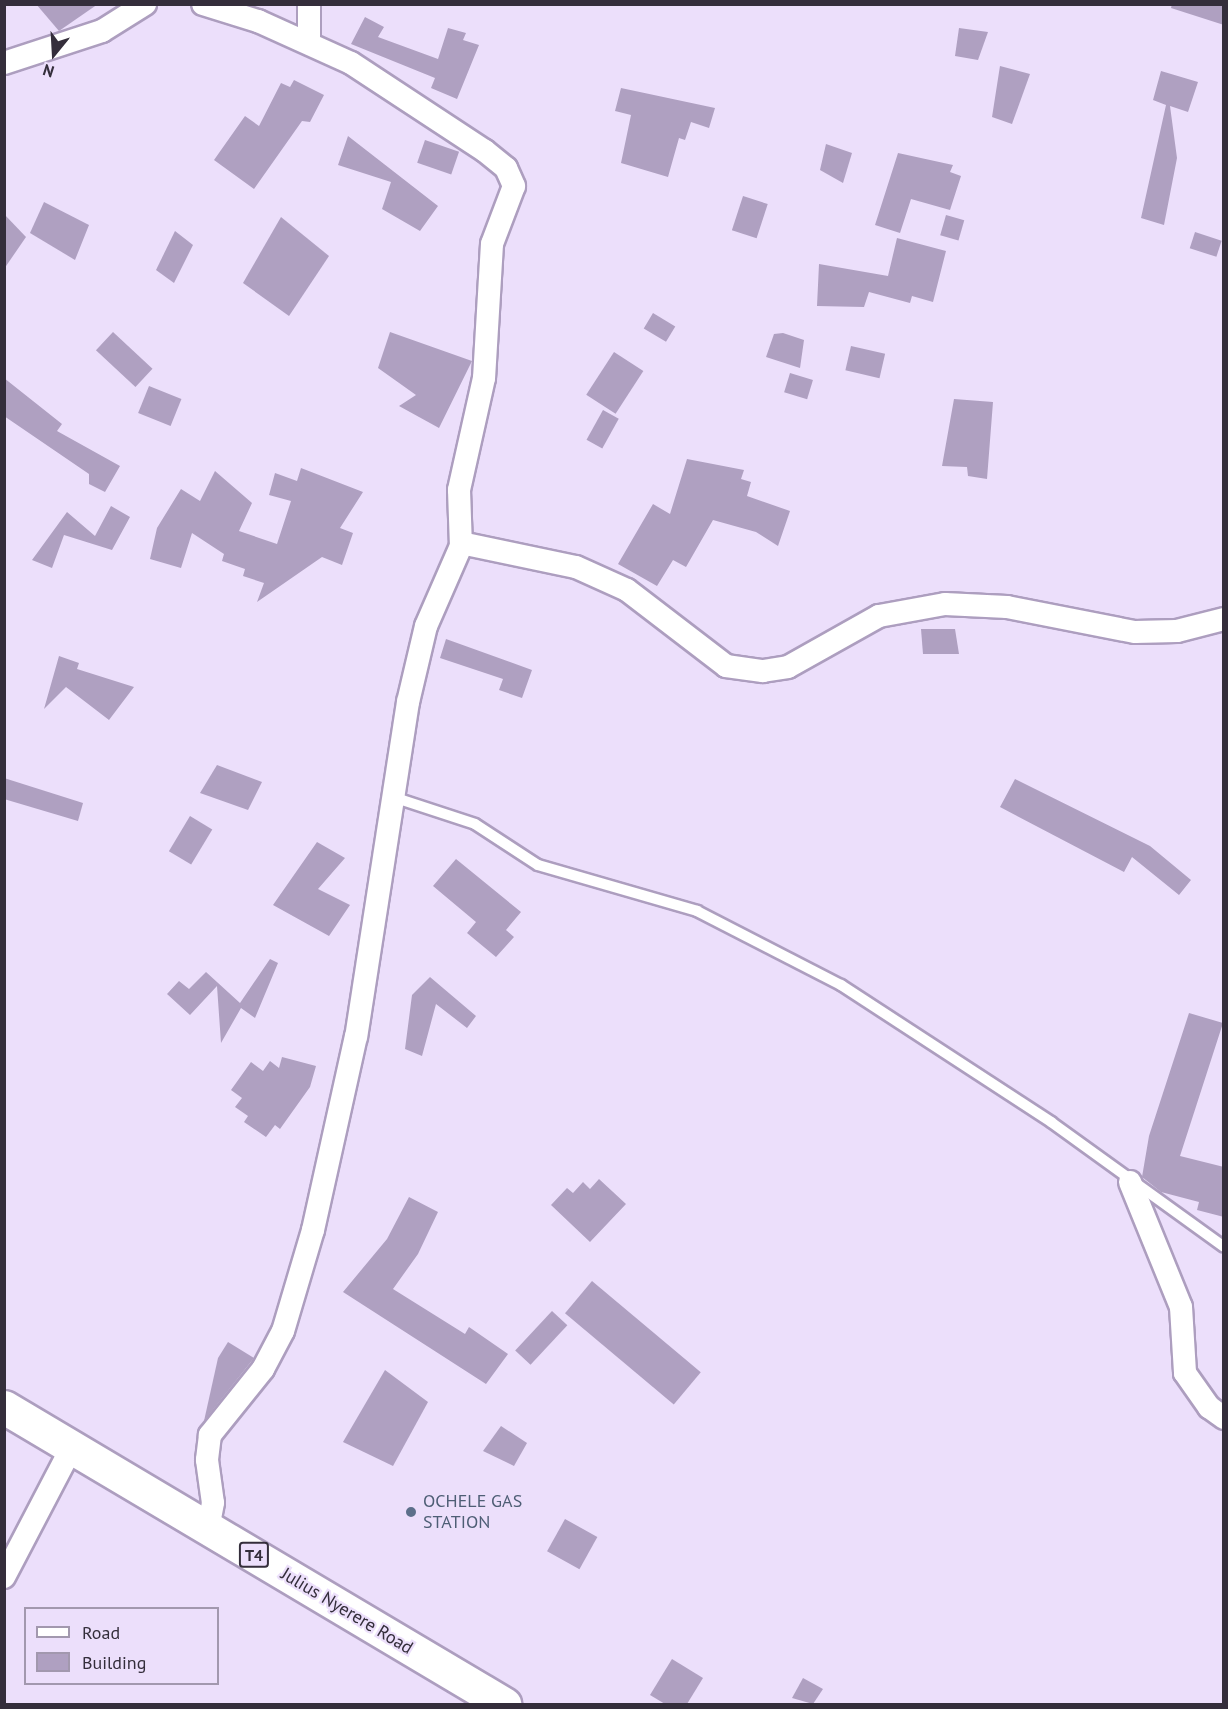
<!DOCTYPE html>
<html>
<head>
<meta charset="utf-8">
<style>
	body { margin:0 }
	#map { position:relative; width:1228px; height:1709px; overflow:hidden; background:#ecdffb; font-family:"PT Sans",sans-serif }
	div>[style] { position:absolute }
	[style*='--x'] { left:calc(var(--x)*1px); top:calc(var(--y)*1px); width:calc(var(--w)*1px); rotate:calc(var(--a)*1deg) }
	.building>* { inset:0; background:#afa0c1; transform-origin:0 0 }
	.roads { filter:drop-shadow(2px 0 #ad9ebf) drop-shadow(-2px 0 #ad9ebf) drop-shadow(0 2px #ad9ebf) drop-shadow(0 -2px #ad9ebf) }
	.lane>* { height:10px; margin:-5px; padding:0 5px; transform-origin:5px; border-radius:5px; background:#fff }
	.street>* { height:22px; margin:-11px; padding:0 11px; transform-origin:11px; border-radius:11px; background:#fff }
	.highway>* { height:33px; margin:-16.5px; padding:0 16.5px; transform-origin:16.5px; border-radius:16.5px; background:#fff }
	.dots>* { width:16px; height:16px; translate:-50% -50%; box-sizing:border-box; border:3px solid #ecdffb; border-radius:50% }
	span { translate:-50% -50%; white-space:nowrap; text-align:center; line-height:1.15; -webkit-text-stroke:4.5px #ecdffb; paint-order:stroke }
	.shield-label span { padding:2px 4px; background:#ecdffb; border:2px solid; border-radius:4px; -webkit-text-stroke-width:0 }
	.shield-label { font-size:16px; color:#342e3b; font-weight:700 }
	.service-label { font-size:18px; color:#4e5e75 }
	.left { translate:0 -50%; text-align:left }
	.street-label { font-size:18px; color:#342e3b }
	.frame { position:absolute; inset:0; border:6px solid #342e3b; pointer-events:none }
	.legend { position:absolute; left:24px; top:1607px; width:195px; height:78px; box-sizing:border-box; background:#ecdffb; border:2px solid #a298ae; margin:0; padding:8px 10px; list-style:none; font-size:18px; color:#342e3b }
	.legend li { display:flex; align-items:center; gap:12px; height:30px }
	.legend b { width:30px; border:2px solid #a298ae }
	.north { position:absolute; left:24px; top:24px; width:60px; height:60px; -webkit-text-stroke:4px #ecdffb; paint-order:stroke; rotate:198deg; font-size:16px; font-weight:700; line-height:24px; text-align:center; color:#342e3b }
	.north::after { content:''; display:block; margin:auto; width:21px; height:27px; background:#342e3b; clip-path:polygon(50% 0,100% 100%,50% 72%,0 100%) }
</style>
</head>
<body>
<div id="map">
	<div class="building">
		<i style="clip-path:polygon(36px 4px,98px 4px,59px 31px)"></i>
		<i style="clip-path:polygon(1172px 4px,1224px 4px,1224px 25px,1171px 8px)"></i>
		<i style="clip-path:polygon(365px 17px,384px 27px,378px 37px,438px 59px,448px 28px,466px 33px,463px 40px,479px 45px,457px 99px,431px 88px,435px 78px,351px 44px)"></i>
		<i style="clip-path:polygon(959px 28px,988px 32px,978px 60px,955px 56px)"></i>
		<i style="clip-path:polygon(1000px 66px,1030px 74px,1012px 124px,992px 117px)"></i>
		<i style="clip-path:polygon(1161px 71px,1198px 82px,1188px 112px,1170px 106px,1177px 158px,1164px 225px,1141px 218px,1166px 105px,1153px 100px)"></i>
		<i style="clip-path:polygon(294px 80px,324px 95px,310px 122px,302px 121px,254px 189px,214px 160px,245px 116px,259px 126px,281px 83px,290px 87px)"></i>
		<i style="clip-path:polygon(621px 88px,715px 108px,709px 128px,691px 122px,685px 140px,679px 138px,668px 177px,621px 163px,631px 115px,615px 111px)"></i>
		<i style="clip-path:polygon(348px 136px,438px 206px,420px 231px,382px 209px,391px 182px,338px 165px)"></i>
		<i style="left:425px;top:140px;width:36px;height:24px;rotate:19deg"></i>
		<i style="clip-path:polygon(826px 144px,852px 153px,843px 183px,820px 170px)"></i>
		<i style="clip-path:polygon(898px 153px,953px 165px,950px 172px,961px 176px,950px 210px,911px 199px,900px 233px,875px 225px)"></i>
		<i style="left:743px;top:196px;width:26px;height:36px;rotate:18deg"></i>
		<i style="clip-path:polygon(44px 202px,89px 225px,75px 260px,30px 233px)"></i>
		<i style="clip-path:polygon(4px 214px,26px 237px,4px 269px)"></i>
		<i style="left:946px;top:215px;width:19px;height:21px;rotate:16deg"></i>
		<i style="clip-path:polygon(281px 217px,329px 256px,289px 316px,243px 283px)"></i>
		<i style="clip-path:polygon(175px 231px,193px 245px,174px 283px,156px 270px)"></i>
		<i style="left:1195px;top:232px;width:28px;height:17px;rotate:18deg"></i>
		<i style="clip-path:polygon(897px 238px,946px 251px,933px 302px,912px 296px,910px 303px,869px 292px,864px 307px,817px 306px,819px 264px,888px 276px)"></i>
		<i style="left:653px;top:313px;width:26px;height:18px;rotate:31deg"></i>
		<i style="left:113px;top:332px;width:54px;height:25px;rotate:43deg"></i>
		<i style="clip-path:polygon(390px 332px,472px 361px,439px 428px,399px 406px,416px 395px,378px 368px)"></i>
		<i style="clip-path:polygon(783px 333px,804px 340px,800px 368px,766px 357px,774px 334px)"></i>
		<i style="left:851px;top:346px;width:35px;height:25px;rotate:13deg"></i>
		<i style="left:614px;top:352px;width:35px;height:51px;rotate:33deg"></i>
		<i style="left:790px;top:373px;width:24px;height:20px;rotate:17deg"></i>
		<i style="clip-path:polygon(4px 378px,62px 424px,57px 431px,120px 466px,105px 492px,89px 484px,89px 474px,4px 416px)"></i>
		<i style="left:149px;top:386px;width:35px;height:29px;rotate:22deg"></i>
		<i style="clip-path:polygon(954px 399px,993px 402px,987px 479px,968px 476px,967px 467px,942px 466px)"></i>
		<i style="left:603px;top:410px;width:18px;height:34px;rotate:29deg"></i>
		<i style="clip-path:polygon(687px 459px,744px 470px,741px 479px,751px 482px,747px 496px,790px 511px,778px 546px,756px 532px,713px 520px,686px 567px,673px 560px,657px 586px,618px 564px,653px 504px,670px 514px)"></i>
		<i style="clip-path:polygon(301px 468px,363px 492px,340px 528px,353px 533px,342px 565px,322px 557px,257px 602px,264px 583px,243px 576px,245px 569px,222px 561px,224px 554px,192px 533px,181px 568px,150px 559px,157px 528px,181px 489px,200px 501px,215px 471px,252px 503px,239px 531px,277px 544px,291px 501px,269px 495px,275px 473px,297px 481px)"></i>
		<i style="clip-path:polygon(111px 506px,130px 517px,112px 550px,64px 535px,52px 568px,32px 560px,67px 512px,95px 536px)"></i>
		<i style="clip-path:polygon(921px 629px,955px 629px,959px 654px,923px 654px)"></i>
		<i style="clip-path:polygon(446px 639px,532px 670px,522px 698px,499px 690px,503px 679px,440px 658px)"></i>
		<i style="clip-path:polygon(59px 656px,79px 663px,77px 669px,134px 687px,109px 720px,66px 687px,44px 709px)"></i>
		<i style="clip-path:polygon(217px 765px,262px 782px,248px 810px,200px 793px)"></i>
		<i style="clip-path:polygon(4px 778px,83px 803px,78px 821px,4px 799px)"></i>
		<i style="clip-path:polygon(1015px 779px,1150px 846px,1191px 880px,1179px 895px,1132px 857px,1124px 872px,1000px 807px)"></i>
		<i style="left:190px;top:816px;width:26px;height:41px;rotate:31deg"></i>
		<i style="clip-path:polygon(317px 842px,345px 858px,318px 889px,350px 905px,329px 936px,273px 905px)"></i>
		<i style="clip-path:polygon(456px 859px,521px 912px,506px 930px,514px 937px,496px 957px,467px 933px,476px 922px,433px 886px)"></i>
		<i style="clip-path:polygon(270px 959px,278px 963px,255px 1018px,241px 1008px,221px 1043px,217px 986px,190px 1015px,167px 994px,179px 981px,189px 989px,206px 972px,240px 1003px)"></i>
		<i style="clip-path:polygon(430px 977px,476px 1016px,467px 1028px,436px 1004px,422px 1056px,405px 1049px,412px 995px)"></i>
		<i style="clip-path:polygon(1189px 1013px,1223px 1023px,1180px 1156px,1224px 1167px,1224px 1217px,1197px 1210px,1199px 1202px,1161px 1192px,1142px 1177px,1149px 1136px)"></i>
		<i style="clip-path:polygon(282px 1057px,316px 1066px,310px 1087px,280px 1129px,275px 1125px,266px 1137px,244px 1122px,248px 1116px,235px 1107px,242px 1098px,231px 1090px,251px 1062px,263px 1071px,270px 1061px,279px 1068px)"></i>
		<i style="clip-path:polygon(599px 1179px,626px 1204px,590px 1242px,551px 1205px,567px 1188px,573px 1193px,583px 1182px,590px 1189px)"></i>
		<i style="clip-path:polygon(409px 1197px,438px 1212px,418px 1254px,393px 1289px,465px 1334px,469px 1327px,508px 1354px,486px 1384px,343px 1292px,387px 1239px)"></i>
		<i style="left:592px;top:1281px;width:142px;height:42px;rotate:40deg"></i>
		<i style="left:552px;top:1311px;width:21px;height:54px;rotate:43deg"></i>
		<i style="clip-path:polygon(228px 1342px,254px 1358px,204px 1421px,218px 1358px)"></i>
		<i style="clip-path:polygon(385px 1370px,428px 1402px,393px 1466px,343px 1442px)"></i>
		<i style="clip-path:polygon(501px 1426px,527px 1443px,514px 1466px,483px 1451px)"></i>
		<i style="left:565px;top:1519px;width:37px;height:37px;rotate:29deg"></i>
		<i style="clip-path:polygon(672px 1659px,703px 1678px,687px 1704px,665px 1704px,650px 1695px)"></i>
		<i style="clip-path:polygon(803px 1678px,823px 1689px,813px 1704px,792px 1698px)"></i>
	</div>
	<div class="roads">
		<div class="lane">
			<i style="--x:393;--y:797;--w:86;--a:18.2"></i>
			<i style="--x:475;--y:824;--w:75;--a:33.1"></i>
			<i style="--x:538;--y:865;--w:166;--a:16.1"></i>
			<i style="--x:697;--y:911;--w:162;--a:27.2"></i>
			<i style="--x:841;--y:985;--w:251;--a:33.1"></i>
			<i style="--x:1051;--y:1122;--w:213;--a:35.8"></i>
		</div>
		<div class="street">
			<i style="--x:203;--y:4;--w:58;--a:17.2"></i>
			<i style="--x:258;--y:21;--w:102;--a:24.3"></i>
			<i style="--x:351;--y:63;--w:160;--a:33.3"></i>
			<i style="--x:485;--y:151;--w:27;--a:39"></i>
			<i style="--x:506;--y:168;--w:20;--a:66"></i>
			<i style="--x:514;--y:186;--w:62;--a:110.8"></i>
			<i style="--x:492;--y:244;--w:134;--a:93.4"></i>
			<i style="--x:484;--y:378;--w:115;--a:102.6"></i>
			<i style="--x:459;--y:490;--w:56;--a:88"></i>
			<i style="--x:461;--y:546;--w:87;--a:113.6"></i>
			<i style="--x:426;--y:626;--w:78;--a:103.3"></i>
			<i style="--x:408;--y:702;--w:338;--a:98.8"></i>
			<i style="--x:356;--y:1036;--w:199;--a:102.5"></i>
			<i style="--x:313;--y:1230;--w:105;--a:106.5"></i>
			<i style="--x:283;--y:1331;--w:43;--a:117.8"></i>
			<i style="--x:263;--y:1369;--w:85;--a:128.8"></i>
			<i style="--x:210;--y:1435;--w:25;--a:97"></i>
			<i style="--x:207;--y:1460;--w:43;--a:82.1"></i>
			<i style="--x:213;--y:1503;--w:25;--a:101"></i>
			<i style="--x:309;--y:42;--w:38;--a:-90"></i>
			<i style="--x:4;--y:63;--w:103;--a:-18.1"></i>
			<i style="--x:102;--y:31;--w:51;--a:-32.1"></i>
			<i style="--x:461;--y:543;--w:117;--a:11.8"></i>
			<i style="--x:576;--y:567;--w:56;--a:24.3"></i>
			<i style="--x:627;--y:590;--w:125;--a:37.5"></i>
			<i style="--x:726;--y:666;--w:37;--a:8"></i>
			<i style="--x:763;--y:671;--w:25;--a:-9"></i>
			<i style="--x:788;--y:667;--w:104;--a:-29.3"></i>
			<i style="--x:879;--y:616;--w:67;--a:-10.3"></i>
			<i style="--x:945;--y:604;--w:62;--a:2.8"></i>
			<i style="--x:1007;--y:607;--w:130;--a:11.1"></i>
			<i style="--x:1135;--y:632;--w:42;--a:-1.4"></i>
			<i style="--x:1177;--y:631;--w:49;--a:-14.3"></i>
			<i style="--x:1130;--y:1182;--w:135;--a:67.8"></i>
			<i style="--x:1181;--y:1307;--w:66;--a:86.5"></i>
			<i style="--x:1185;--y:1373;--w:42;--a:54.8"></i>
			<i style="--x:1209;--y:1407;--w:19;--a:36"></i>
			<i style="--x:4;--y:1577;--w:149;--a:-62.4"></i>
		</div>
		<div class="highway">
			<i style="--x:4;--y:1407;--w:582;--a:30.71"></i>
		</div>
	</div>
	<div class="dots">
		<i style="left:411px;top:1512px;background:#5c6f8a"></i>
	</div>
	<div class="shield-label">
		<span style="left:254px;top:1555px">T4</span>
	</div>
	<div class="service-label">
		<span class="left" style="left:423px;top:1512px">OCHELE GAS<br>STATION</span>
	</div>
	<div class="street-label">
		<span style="left:347px;top:1611px;rotate:31deg">Julius Nyerere Road</span>
	</div>
	<div class="frame"></div>
	<ul class="legend">
	<li><b style="height:8px;background:#fff"></b>Road</li>
	<li><b style="height:16px;background:#afa0c1"></b>Building</li>
	</ul>
	<div class="north">N</div>
</div>
</body>
</html>
